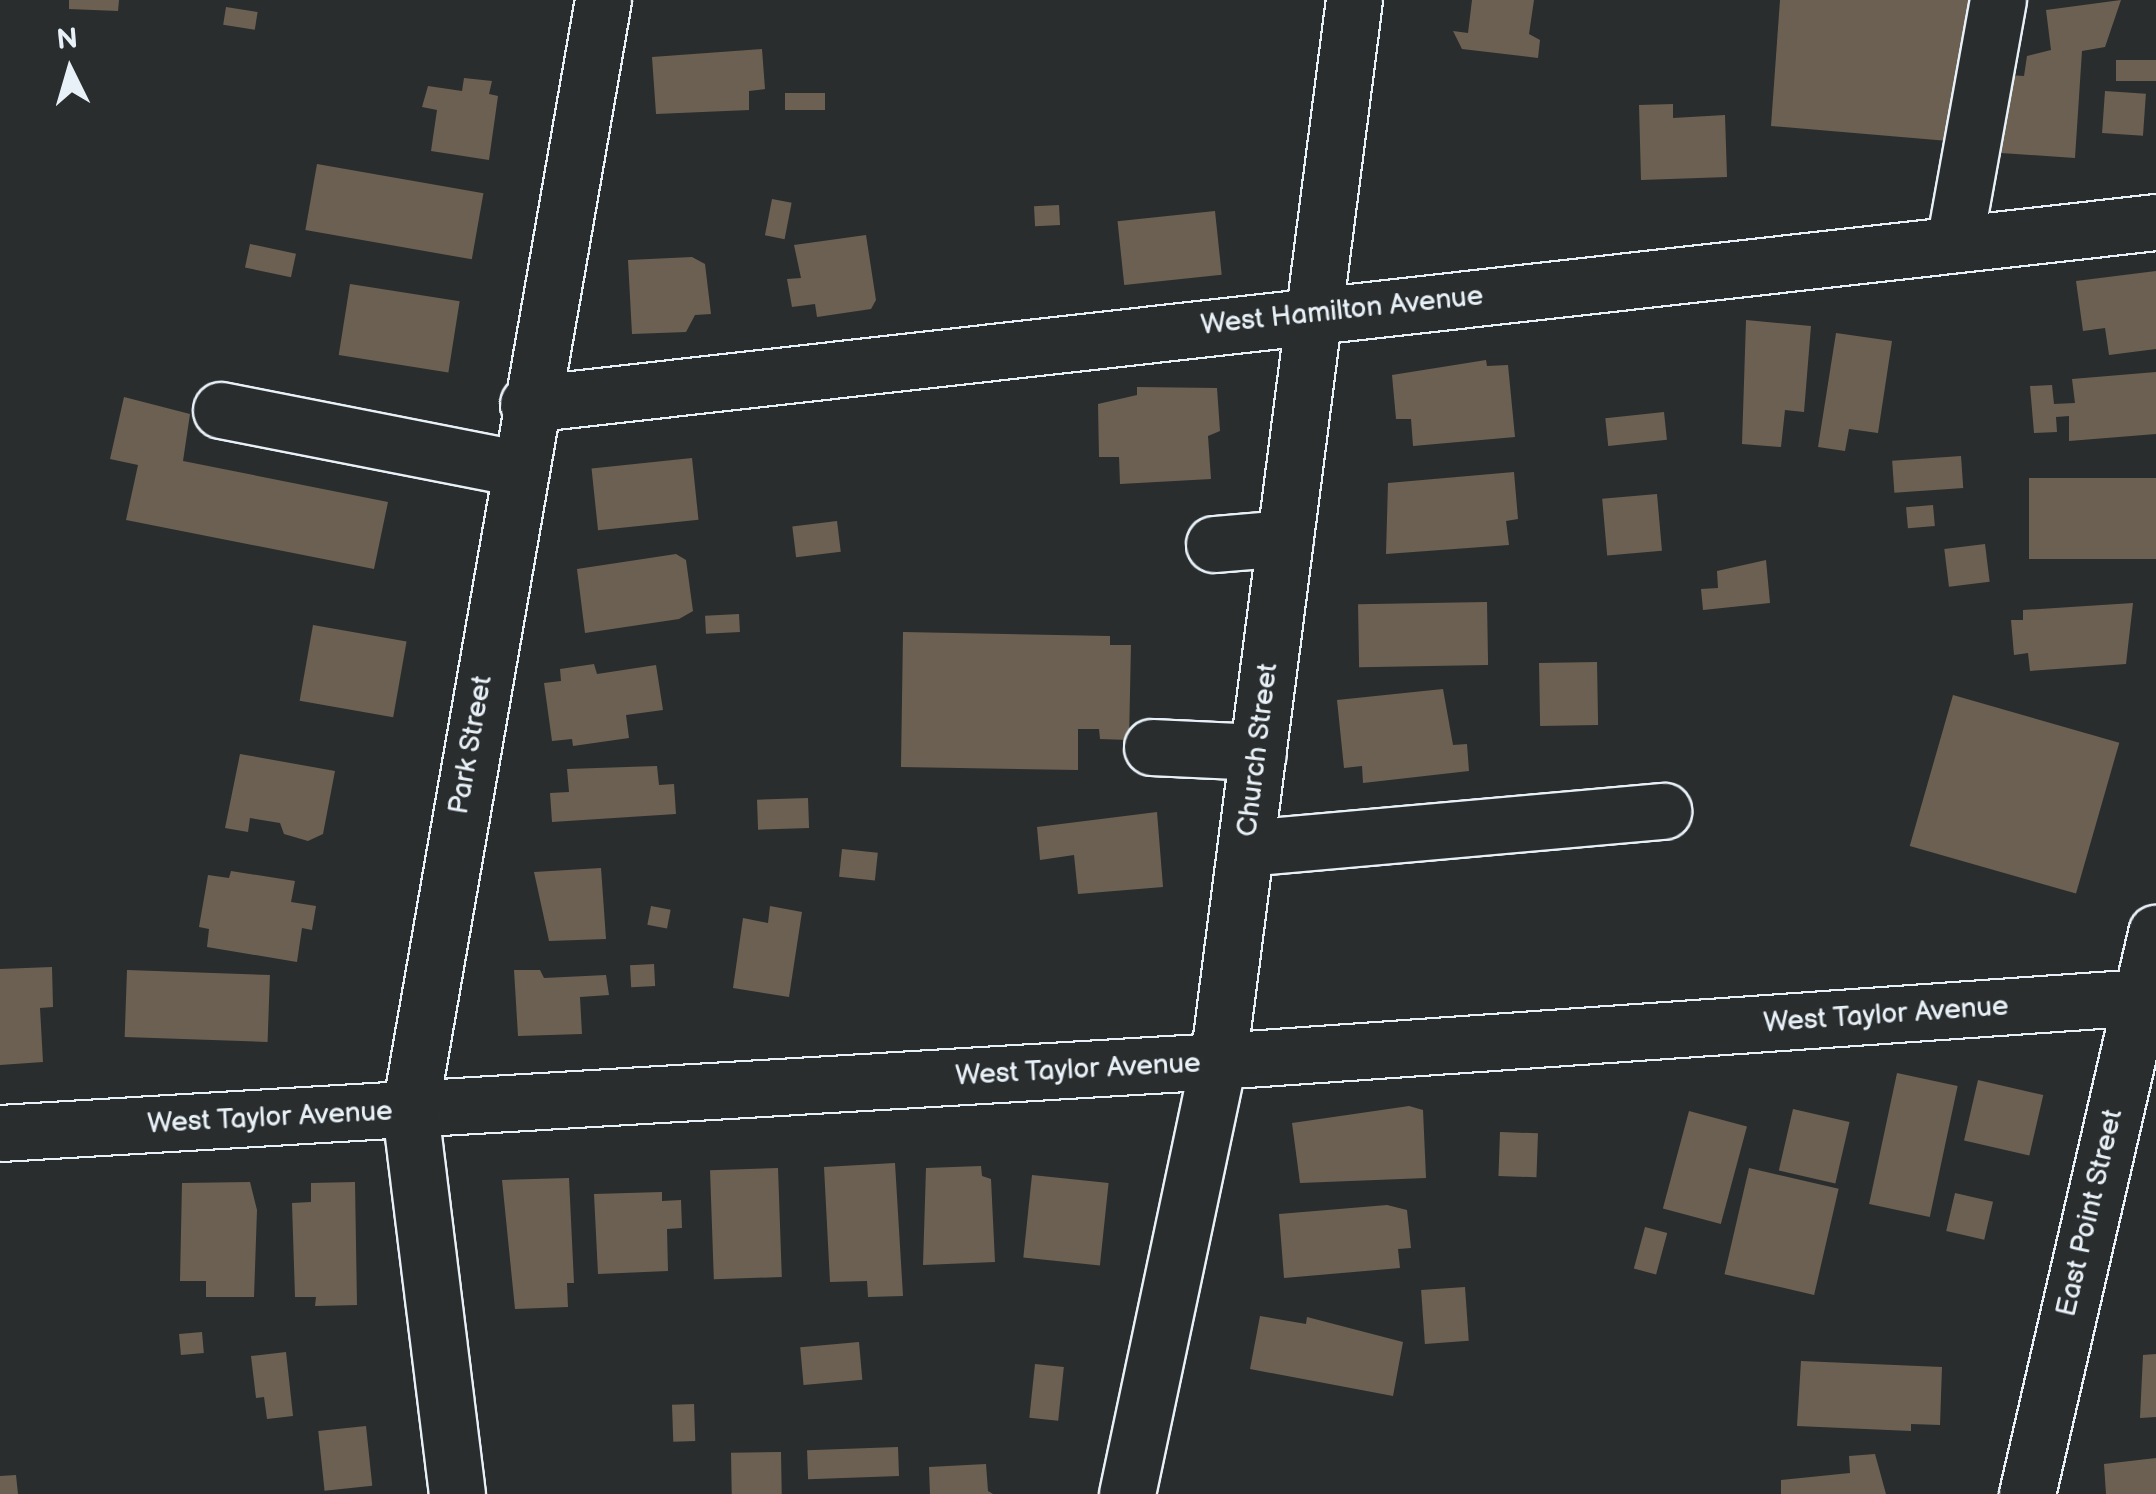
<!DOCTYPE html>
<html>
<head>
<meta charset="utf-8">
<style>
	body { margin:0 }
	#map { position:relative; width:2156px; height:1494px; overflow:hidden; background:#2a2d2e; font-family:"Balsamiq Sans",sans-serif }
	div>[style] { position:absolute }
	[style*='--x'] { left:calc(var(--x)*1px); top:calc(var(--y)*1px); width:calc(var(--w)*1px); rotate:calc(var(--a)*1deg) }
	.building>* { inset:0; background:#6c6052; transform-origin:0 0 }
	.roads { filter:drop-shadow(2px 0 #e8f1f8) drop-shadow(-2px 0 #e8f1f8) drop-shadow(0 2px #e8f1f8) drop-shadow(0 -2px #e8f1f8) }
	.minor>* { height:55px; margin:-27.5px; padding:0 27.5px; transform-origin:27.5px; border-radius:27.5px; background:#2a2d2e }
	span { translate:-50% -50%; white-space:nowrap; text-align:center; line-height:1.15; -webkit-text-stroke:8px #2a2d2e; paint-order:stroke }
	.street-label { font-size:28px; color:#e8f1f8 }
	.north { position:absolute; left:20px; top:20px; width:100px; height:100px; -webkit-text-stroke:8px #2a2d2e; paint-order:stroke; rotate:355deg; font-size:28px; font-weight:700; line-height:40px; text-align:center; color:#e8f1f8 }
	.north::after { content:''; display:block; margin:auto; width:35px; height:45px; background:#e8f1f8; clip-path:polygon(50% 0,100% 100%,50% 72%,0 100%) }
</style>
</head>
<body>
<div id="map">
	<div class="building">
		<i style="clip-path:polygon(69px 0,119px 0,118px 11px,69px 9px)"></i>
		<i style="clip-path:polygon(1472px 0,1534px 0,1529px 34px,1540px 40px,1538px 58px,1462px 49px,1453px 31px,1468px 33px)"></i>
		<i style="clip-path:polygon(1780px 0,1985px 0,1960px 142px,1771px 126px)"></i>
		<i style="clip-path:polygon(2121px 0,2105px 47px,2082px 51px,2075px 158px,2001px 153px,2008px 75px,2024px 76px,2027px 56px,2051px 50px,2046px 10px)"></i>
		<i style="left:226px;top:7px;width:32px;height:18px;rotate:9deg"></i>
		<i style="clip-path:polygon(762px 49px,765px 89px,749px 91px,749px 110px,656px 114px,652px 57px)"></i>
		<i style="left:2156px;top:60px;width:21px;height:40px;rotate:90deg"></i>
		<i style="clip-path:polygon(464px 78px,492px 81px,489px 94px,498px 96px,489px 160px,431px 151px,437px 110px,422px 107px,428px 86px,462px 91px)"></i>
		<i style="left:2105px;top:91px;width:41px;height:42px;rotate:4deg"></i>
		<i style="left:825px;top:93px;width:17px;height:40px;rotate:90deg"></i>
		<i style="clip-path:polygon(1673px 104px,1673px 118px,1725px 115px,1727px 177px,1641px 180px,1639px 105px)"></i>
		<i style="left:317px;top:164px;width:169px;height:67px;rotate:10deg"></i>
		<i style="left:772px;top:199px;width:20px;height:37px;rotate:11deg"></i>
		<i style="left:1059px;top:205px;width:20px;height:25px;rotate:87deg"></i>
		<i style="left:1215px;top:211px;width:64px;height:98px;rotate:84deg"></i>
		<i style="clip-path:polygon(866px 235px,876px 300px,871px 309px,817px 317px,815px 304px,792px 307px,787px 279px,801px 278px,794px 245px)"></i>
		<i style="left:250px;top:244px;width:47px;height:24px;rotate:12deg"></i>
		<i style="clip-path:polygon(692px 257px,705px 264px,711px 314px,695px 315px,686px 332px,632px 334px,628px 260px)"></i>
		<i style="clip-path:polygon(2156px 271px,2156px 349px,2109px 355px,2105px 328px,2083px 331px,2076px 281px)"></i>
		<i style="left:350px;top:284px;width:111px;height:72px;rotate:9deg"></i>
		<i style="clip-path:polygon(1746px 320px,1811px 326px,1804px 412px,1785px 410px,1781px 447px,1742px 444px)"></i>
		<i style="clip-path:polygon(1836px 333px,1892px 341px,1878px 433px,1849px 429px,1845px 451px,1818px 447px)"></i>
		<i style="clip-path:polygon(1486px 360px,1487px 366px,1508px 365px,1515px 437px,1413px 446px,1411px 419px,1396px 419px,1392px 375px)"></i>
		<i style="clip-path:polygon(2156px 372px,2156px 434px,2069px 441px,2069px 416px,2056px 417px,2057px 432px,2034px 433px,2030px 386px,2052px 385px,2054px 404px,2075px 403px,2072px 379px)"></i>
		<i style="clip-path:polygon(1137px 387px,1217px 388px,1220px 431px,1208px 436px,1211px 479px,1120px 484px,1119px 457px,1099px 457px,1098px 404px,1137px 395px)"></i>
		<i style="clip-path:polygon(124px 397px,190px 414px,183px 461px,388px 502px,374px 569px,126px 520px,138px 465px,110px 459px)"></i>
		<i style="left:1664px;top:412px;width:28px;height:59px;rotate:84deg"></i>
		<i style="left:1961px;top:456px;width:32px;height:69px;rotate:86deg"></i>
		<i style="left:692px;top:458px;width:62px;height:101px;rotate:84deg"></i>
		<i style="clip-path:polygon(1514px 472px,1518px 519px,1506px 521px,1509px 545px,1386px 554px,1388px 483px)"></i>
		<i style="left:2156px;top:478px;width:81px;height:127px;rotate:90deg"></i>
		<i style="left:1657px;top:494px;width:57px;height:55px;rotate:85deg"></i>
		<i style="left:1933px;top:505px;width:21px;height:27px;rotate:85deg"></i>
		<i style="left:837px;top:521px;width:31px;height:45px;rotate:83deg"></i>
		<i style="left:1985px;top:544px;width:38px;height:41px;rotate:83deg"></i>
		<i style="clip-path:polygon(676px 554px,686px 560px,693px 611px,679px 619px,585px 633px,577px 569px)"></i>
		<i style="clip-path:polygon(1766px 560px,1770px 603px,1703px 610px,1701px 589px,1718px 588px,1717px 571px)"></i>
		<i style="left:1487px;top:602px;width:63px;height:129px;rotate:89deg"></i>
		<i style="clip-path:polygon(2133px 603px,2126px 664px,2030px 671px,2028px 653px,2014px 655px,2011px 620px,2023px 620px,2023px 610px)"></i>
		<i style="left:739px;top:614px;width:18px;height:34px;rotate:87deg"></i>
		<i style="left:313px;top:625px;width:95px;height:77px;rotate:10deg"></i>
		<i style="clip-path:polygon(903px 632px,1110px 636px,1110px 645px,1131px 645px,1129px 740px,1100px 739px,1099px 729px,1078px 729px,1078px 770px,901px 767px)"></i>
		<i style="left:1597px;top:662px;width:63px;height:58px;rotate:89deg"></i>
		<i style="clip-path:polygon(594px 664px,597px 674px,656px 665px,663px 710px,626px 715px,629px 738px,573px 746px,572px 739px,552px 741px,544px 683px,561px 681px,560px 669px)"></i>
		<i style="clip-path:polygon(1443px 689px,1453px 745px,1467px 744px,1469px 771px,1363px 783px,1362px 766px,1344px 768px,1337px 700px)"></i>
		<i style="left:1953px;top:695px;width:173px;height:157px;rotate:16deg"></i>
		<i style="clip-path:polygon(240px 754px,335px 771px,323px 834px,308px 841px,284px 834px,280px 823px,250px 818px,248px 832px,225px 828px)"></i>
		<i style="clip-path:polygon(657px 766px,659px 785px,674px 784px,676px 814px,552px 822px,550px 793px,569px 792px,567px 769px)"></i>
		<i style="left:808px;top:798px;width:30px;height:51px;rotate:88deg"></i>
		<i style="clip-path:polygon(1157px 812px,1163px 887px,1078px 894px,1074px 855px,1040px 860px,1037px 827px)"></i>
		<i style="left:842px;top:849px;width:36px;height:28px;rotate:6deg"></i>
		<i style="clip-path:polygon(601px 868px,606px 939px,549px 941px,534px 872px)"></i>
		<i style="clip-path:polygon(231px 871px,295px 881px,291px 902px,316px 906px,312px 930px,302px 928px,297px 962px,207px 947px,209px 929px,199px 927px,208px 875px,229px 878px)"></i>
		<i style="left:651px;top:906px;width:20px;height:19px;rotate:11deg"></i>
		<i style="clip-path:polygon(770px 906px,802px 912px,789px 997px,733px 988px,743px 918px,768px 923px)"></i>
		<i style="left:654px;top:964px;width:22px;height:24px;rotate:87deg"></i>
		<i style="clip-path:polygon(52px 967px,53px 1007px,40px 1008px,43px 1062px,0 1065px,0 969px)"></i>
		<i style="left:127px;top:970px;width:143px;height:67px;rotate:2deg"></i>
		<i style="clip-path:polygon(514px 970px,540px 970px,544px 978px,606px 975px,609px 995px,580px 997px,582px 1034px,518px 1036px)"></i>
		<i style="left:1897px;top:1073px;width:62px;height:134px;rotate:12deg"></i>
		<i style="left:1978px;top:1080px;width:67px;height:62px;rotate:13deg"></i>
		<i style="clip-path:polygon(1409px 1106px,1423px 1110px,1426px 1178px,1300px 1183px,1292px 1123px)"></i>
		<i style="left:1793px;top:1109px;width:58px;height:63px;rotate:13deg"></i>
		<i style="left:1689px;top:1111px;width:60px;height:101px;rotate:15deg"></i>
		<i style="left:1500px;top:1132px;width:38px;height:44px;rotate:2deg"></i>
		<i style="clip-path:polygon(895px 1163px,903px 1296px,868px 1297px,867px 1281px,830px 1282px,824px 1167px)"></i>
		<i style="clip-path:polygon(981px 1166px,982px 1176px,991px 1179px,995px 1262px,923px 1265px,926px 1168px)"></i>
		<i style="left:778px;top:1168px;width:109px;height:68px;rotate:88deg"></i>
		<i style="left:1749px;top:1168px;width:92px;height:109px;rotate:13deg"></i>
		<i style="left:1032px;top:1175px;width:77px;height:83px;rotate:6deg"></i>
		<i style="clip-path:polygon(569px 1178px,574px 1283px,567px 1283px,568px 1307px,515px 1309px,502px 1180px)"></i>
		<i style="clip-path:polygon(250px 1182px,257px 1210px,254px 1297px,206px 1297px,206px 1281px,180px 1281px,182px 1183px)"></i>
		<i style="clip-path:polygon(355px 1182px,357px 1305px,315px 1306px,316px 1297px,295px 1297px,292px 1203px,311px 1202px,311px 1183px)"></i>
		<i style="clip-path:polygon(662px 1192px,662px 1201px,681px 1200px,682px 1228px,667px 1229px,668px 1271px,598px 1274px,594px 1194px)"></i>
		<i style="left:1955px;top:1193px;width:39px;height:39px;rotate:13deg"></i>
		<i style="clip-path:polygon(1387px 1205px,1407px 1210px,1411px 1248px,1398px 1249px,1400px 1268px,1284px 1278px,1279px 1214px)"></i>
		<i style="left:1645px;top:1227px;width:23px;height:43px;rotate:15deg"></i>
		<i style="left:1465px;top:1287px;width:54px;height:44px;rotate:86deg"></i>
		<i style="clip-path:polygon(1260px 1316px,1306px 1324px,1307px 1317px,1403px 1342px,1393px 1396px,1250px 1369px)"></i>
		<i style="left:202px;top:1332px;width:21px;height:23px;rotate:85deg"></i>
		<i style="left:859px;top:1342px;width:38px;height:59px;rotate:85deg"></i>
		<i style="clip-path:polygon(286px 1352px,293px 1416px,267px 1419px,264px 1397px,256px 1398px,251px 1356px)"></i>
		<i style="clip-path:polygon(2156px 1354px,2156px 1417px,2140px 1418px,2143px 1355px)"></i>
		<i style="clip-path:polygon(1801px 1361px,1942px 1367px,1940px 1425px,1911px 1424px,1911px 1431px,1797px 1426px)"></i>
		<i style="left:1035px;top:1364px;width:29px;height:54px;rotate:6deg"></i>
		<i style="left:694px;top:1404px;width:37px;height:22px;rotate:88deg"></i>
		<i style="left:366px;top:1426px;width:60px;height:48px;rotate:84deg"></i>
		<i style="left:898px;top:1447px;width:29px;height:91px;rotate:88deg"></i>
		<i style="left:781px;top:1452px;width:42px;height:50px;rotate:89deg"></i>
		<i style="clip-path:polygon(1875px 1454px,1886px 1494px,1781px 1494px,1781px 1480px,1850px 1473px,1849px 1456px)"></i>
		<i style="clip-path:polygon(2156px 1458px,2156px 1494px,2106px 1494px,2104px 1464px)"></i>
		<i style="clip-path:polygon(986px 1464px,988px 1491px,993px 1494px,930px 1494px,929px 1467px)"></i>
		<i style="clip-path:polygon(16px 1475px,18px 1494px,0 1494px,0 1476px)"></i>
	</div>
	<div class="roads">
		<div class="minor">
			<i style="--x:1954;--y:244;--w:248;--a:-79.8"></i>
			<i style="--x:528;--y:404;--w:1638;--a:-6.38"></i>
			<i style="--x:221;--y:410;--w:303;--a:11.1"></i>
			<i style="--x:1214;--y:544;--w:71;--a:-4.8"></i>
			<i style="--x:1152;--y:747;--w:106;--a:2.7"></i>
			<i style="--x:1246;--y:848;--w:419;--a:-5.1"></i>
			<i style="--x:0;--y:1133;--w:1220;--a:-3.38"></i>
			<i style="--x:1218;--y:1061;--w:940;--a:-3.96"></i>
			<i style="--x:457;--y:1494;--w:388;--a:-97"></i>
			<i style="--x:410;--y:1109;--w:1126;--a:-80.13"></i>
			<i style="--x:1127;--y:1494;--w:442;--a:-78.1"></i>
			<i style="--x:1218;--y:1061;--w:1070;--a:-82.7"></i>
			<i style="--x:2027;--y:1494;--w:576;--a:-77.05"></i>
		</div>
	</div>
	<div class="street-label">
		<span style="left:1342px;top:311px;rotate:-6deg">West Hamilton Avenue</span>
		<span style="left:471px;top:745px;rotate:-80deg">Park Street</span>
		<span style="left:1258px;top:750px;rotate:-83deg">Church Street</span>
		<span style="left:1886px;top:1015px;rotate:-4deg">West Taylor Avenue</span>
		<span style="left:1078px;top:1070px;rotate:-3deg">West Taylor Avenue</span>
		<span style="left:270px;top:1118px;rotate:-3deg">West Taylor Avenue</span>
		<span style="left:2090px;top:1213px;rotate:-77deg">East Point Street</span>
	</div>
	<div class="north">N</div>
</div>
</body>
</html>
